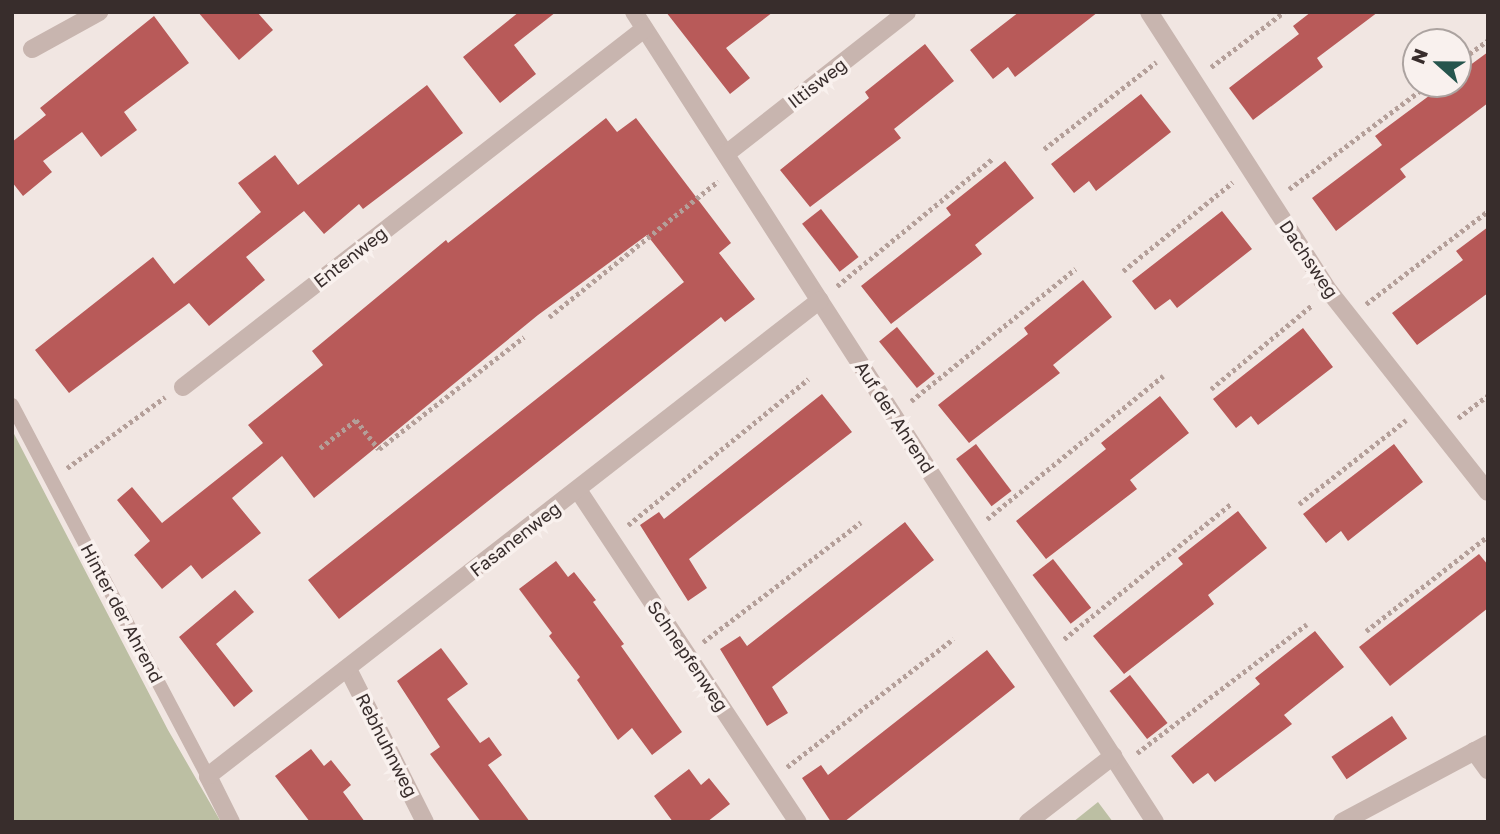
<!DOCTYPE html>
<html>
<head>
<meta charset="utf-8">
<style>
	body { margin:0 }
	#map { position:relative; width:1500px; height:834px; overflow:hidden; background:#f1e6e2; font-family:"Golos Text",sans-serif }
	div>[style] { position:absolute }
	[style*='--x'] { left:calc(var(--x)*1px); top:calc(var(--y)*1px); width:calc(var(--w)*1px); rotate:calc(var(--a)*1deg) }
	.green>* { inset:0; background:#bcbfa3 }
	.building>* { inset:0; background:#b85a59; transform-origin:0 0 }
	.path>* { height:4.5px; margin-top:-2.25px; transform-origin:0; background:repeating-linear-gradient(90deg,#b49f99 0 3.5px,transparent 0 7px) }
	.lane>* { height:14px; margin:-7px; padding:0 7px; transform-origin:7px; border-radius:7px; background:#c8b5af }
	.street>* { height:18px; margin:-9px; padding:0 9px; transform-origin:9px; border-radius:9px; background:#c8b5af }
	span { translate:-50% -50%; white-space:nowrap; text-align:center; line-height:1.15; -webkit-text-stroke:7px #f9f1ee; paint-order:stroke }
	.street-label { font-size:18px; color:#382d2c }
	.frame { position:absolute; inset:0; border:14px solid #382d2c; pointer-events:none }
	.north { position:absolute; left:1402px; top:28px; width:70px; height:70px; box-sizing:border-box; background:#f9f1ee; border:2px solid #aca3a0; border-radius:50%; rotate:291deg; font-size:19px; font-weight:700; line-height:28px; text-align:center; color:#382d2c }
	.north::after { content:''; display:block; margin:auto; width:24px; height:32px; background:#26554d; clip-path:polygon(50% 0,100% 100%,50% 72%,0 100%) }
</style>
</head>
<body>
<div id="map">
	<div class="green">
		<i style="clip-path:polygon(12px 430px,168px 730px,221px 822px,12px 822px)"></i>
		<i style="clip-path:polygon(1098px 802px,1113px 822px,1073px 822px)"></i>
	</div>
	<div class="building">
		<i style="clip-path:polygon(198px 12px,257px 12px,273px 30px,239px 60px)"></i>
		<i style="clip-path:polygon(519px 12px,556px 12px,514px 45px,536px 74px,500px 103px,463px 57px)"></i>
		<i style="clip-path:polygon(666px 12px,773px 12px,726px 48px,750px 78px,730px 94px)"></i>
		<i style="clip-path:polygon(1019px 12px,1098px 12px,1015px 77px,1008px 67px,993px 79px,970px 50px)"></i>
		<i style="clip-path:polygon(1311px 12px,1378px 12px,1317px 58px,1323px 67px,1253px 120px,1229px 88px,1299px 34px,1293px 26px)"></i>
		<i style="clip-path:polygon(154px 16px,189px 63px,124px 112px,137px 130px,101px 157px,82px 132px,43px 161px,52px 172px,23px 196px,12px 182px,12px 142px,46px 115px,40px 108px)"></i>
		<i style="clip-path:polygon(925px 44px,954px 81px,894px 129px,901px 138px,810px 207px,780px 170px,869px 98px,865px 92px)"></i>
		<i style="clip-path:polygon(1488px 52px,1488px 103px,1400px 169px,1406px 177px,1336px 231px,1312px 198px,1382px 145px,1375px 136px,1445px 84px,1458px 84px,1458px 74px)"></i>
		<i style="clip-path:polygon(427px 85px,463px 133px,363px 209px,359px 204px,324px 234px,304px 211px,246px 257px,265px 280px,209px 326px,189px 303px,69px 393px,35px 350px,153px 257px,174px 284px,261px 212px,238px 183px,275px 155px,298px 185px)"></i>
		<i style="clip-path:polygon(1141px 94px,1171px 132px,1096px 191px,1089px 181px,1074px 193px,1051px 164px)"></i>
		<i style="clip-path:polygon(606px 118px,617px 132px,636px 118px,731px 243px,719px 253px,755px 299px,725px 322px,721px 317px,339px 619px,308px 580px,684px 282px,647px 235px,538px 315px,314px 498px,282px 456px,232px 498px,261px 533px,202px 579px,191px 565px,162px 589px,134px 555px,150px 541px,117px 500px,132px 487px,162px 523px,263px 443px,248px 425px,323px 365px,312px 351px,446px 240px,448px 243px)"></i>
		<i style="clip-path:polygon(1005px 161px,1034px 198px,975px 245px,982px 254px,891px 324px,861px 286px,951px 215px,946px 208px)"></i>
		<i style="left:821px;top:209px;width:61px;height:24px;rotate:52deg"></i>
		<i style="clip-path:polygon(1222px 211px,1252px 249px,1177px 308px,1170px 299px,1155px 310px,1132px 281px)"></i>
		<i style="clip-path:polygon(1488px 227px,1488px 293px,1417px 345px,1392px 313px,1463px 260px,1456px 251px)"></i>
		<i style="clip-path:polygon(1083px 280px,1112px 317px,1053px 365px,1060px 373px,969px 443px,938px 405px,1028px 334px,1024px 328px)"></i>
		<i style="left:897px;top:327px;width:60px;height:23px;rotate:51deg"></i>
		<i style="clip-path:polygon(1303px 328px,1333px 367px,1258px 425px,1251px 416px,1236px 428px,1213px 399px)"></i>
		<i style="clip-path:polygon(822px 394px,852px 432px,689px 559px,707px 588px,688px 601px,640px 525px,659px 512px,664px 519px)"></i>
		<i style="clip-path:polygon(1160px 396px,1189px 433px,1130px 480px,1137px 489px,1046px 559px,1016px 521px,1106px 449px,1101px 443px)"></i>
		<i style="left:976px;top:444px;width:59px;height:25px;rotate:53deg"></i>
		<i style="clip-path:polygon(1394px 444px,1423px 482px,1348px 541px,1341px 531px,1326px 543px,1303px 514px)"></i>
		<i style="clip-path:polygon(1238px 511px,1267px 548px,1208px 595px,1214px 604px,1124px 674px,1093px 636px,1183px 564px,1178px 558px)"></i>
		<i style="clip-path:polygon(905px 522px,934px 560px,772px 687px,788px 713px,767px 726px,720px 649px,740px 636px,747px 646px)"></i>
		<i style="clip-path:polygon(1479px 554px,1488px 565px,1488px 608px,1390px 686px,1359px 647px)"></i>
		<i style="left:1053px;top:559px;width:62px;height:26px;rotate:52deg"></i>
		<i style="clip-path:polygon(556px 561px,568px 577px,574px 572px,596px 600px,593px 602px,624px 644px,621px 646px,682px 732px,652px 755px,632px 728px,618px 740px,577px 680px,580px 677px,549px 636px,552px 633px,519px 589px)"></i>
		<i style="clip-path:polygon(235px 590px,254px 612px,216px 644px,253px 691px,234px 707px,179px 637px)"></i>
		<i style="clip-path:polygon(1315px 631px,1344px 667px,1284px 715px,1292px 724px,1215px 782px,1208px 773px,1193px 784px,1171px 756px,1260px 684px,1255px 678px)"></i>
		<i style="clip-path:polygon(441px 648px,468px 684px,447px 699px,480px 743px,489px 737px,502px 755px,488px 765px,530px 822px,481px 822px,430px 754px,440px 747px,397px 681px)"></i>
		<i style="clip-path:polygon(987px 650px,1015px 687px,844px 822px,831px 822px,802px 778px,821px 765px,828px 775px)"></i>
		<i style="left:1130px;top:675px;width:61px;height:26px;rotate:52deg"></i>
		<i style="left:1392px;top:716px;width:27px;height:73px;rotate:56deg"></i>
		<i style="clip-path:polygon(311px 749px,324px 766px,331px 760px,351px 785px,343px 792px,365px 822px,310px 822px,275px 776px)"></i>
		<i style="clip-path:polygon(689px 769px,701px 785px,709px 778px,730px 804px,707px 822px,673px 822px,654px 796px)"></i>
	</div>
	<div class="path">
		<i style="--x:1458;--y:62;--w:37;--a:-36"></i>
		<i style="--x:1211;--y:67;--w:91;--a:-37"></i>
		<i style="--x:1044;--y:149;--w:142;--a:-37.8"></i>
		<i style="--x:1289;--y:189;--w:175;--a:-36.9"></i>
		<i style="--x:1123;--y:271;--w:141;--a:-39"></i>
		<i style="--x:837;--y:286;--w:200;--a:-39.3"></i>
		<i style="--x:1366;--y:304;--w:153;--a:-37.3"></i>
		<i style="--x:549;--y:317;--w:217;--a:-38.8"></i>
		<i style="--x:1211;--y:389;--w:131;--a:-39.7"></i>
		<i style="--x:911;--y:401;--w:211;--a:-38.8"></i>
		<i style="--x:1458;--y:418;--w:38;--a:-37"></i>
		<i style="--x:320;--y:448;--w:46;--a:-37.9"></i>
		<i style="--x:356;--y:420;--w:37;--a:52"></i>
		<i style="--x:379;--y:449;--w:183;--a:-37.7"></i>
		<i style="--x:67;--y:468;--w:121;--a:-35.9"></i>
		<i style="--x:1299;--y:504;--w:136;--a:-38.1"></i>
		<i style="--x:987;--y:519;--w:227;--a:-39.1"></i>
		<i style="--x:628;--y:525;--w:232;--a:-39"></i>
		<i style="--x:1366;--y:631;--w:155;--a:-37.9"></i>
		<i style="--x:1064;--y:639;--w:215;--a:-39"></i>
		<i style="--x:703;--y:642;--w:198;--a:-37.2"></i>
		<i style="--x:1137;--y:753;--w:213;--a:-37.2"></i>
		<i style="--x:787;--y:767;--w:210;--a:-37.6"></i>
	</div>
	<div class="lane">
		<i style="--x:12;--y:405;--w:420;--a:62.2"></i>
	</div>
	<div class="street">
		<i style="--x:634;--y:12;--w:963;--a:57.25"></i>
		<i style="--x:1149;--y:12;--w:332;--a:57.2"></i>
		<i style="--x:1329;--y:291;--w:256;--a:51.7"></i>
		<i style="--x:32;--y:49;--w:77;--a:-28.9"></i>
		<i style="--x:726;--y:154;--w:230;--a:-38.1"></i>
		<i style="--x:183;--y:387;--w:584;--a:-37.83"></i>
		<i style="--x:578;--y:490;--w:398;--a:56.5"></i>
		<i style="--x:348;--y:669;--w:171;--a:63.3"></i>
		<i style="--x:1474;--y:751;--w:24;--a:54"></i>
		<i style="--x:231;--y:822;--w:51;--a:-116.6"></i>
		<i style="--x:208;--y:776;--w:775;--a:-37.87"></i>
		<i style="--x:1028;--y:822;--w:108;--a:-37.8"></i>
		<i style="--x:1342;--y:822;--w:166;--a:-28.1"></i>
	</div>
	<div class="street-label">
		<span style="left:817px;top:83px;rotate:-38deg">Iltisweg</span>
		<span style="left:350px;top:257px;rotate:-38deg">Entenweg</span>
		<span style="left:1309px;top:259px;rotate:56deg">Dachsweg</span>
		<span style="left:895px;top:417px;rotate:57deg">Auf der Ahrend</span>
		<span style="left:515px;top:539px;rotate:-38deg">Fasanenweg</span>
		<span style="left:122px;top:613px;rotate:62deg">Hinter der Ahrend</span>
		<span style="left:688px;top:656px;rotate:56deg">Schnepfenweg</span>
		<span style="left:387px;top:745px;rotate:63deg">Rebhuhnweg</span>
	</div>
	<div class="frame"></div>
	<div class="north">N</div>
</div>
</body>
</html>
